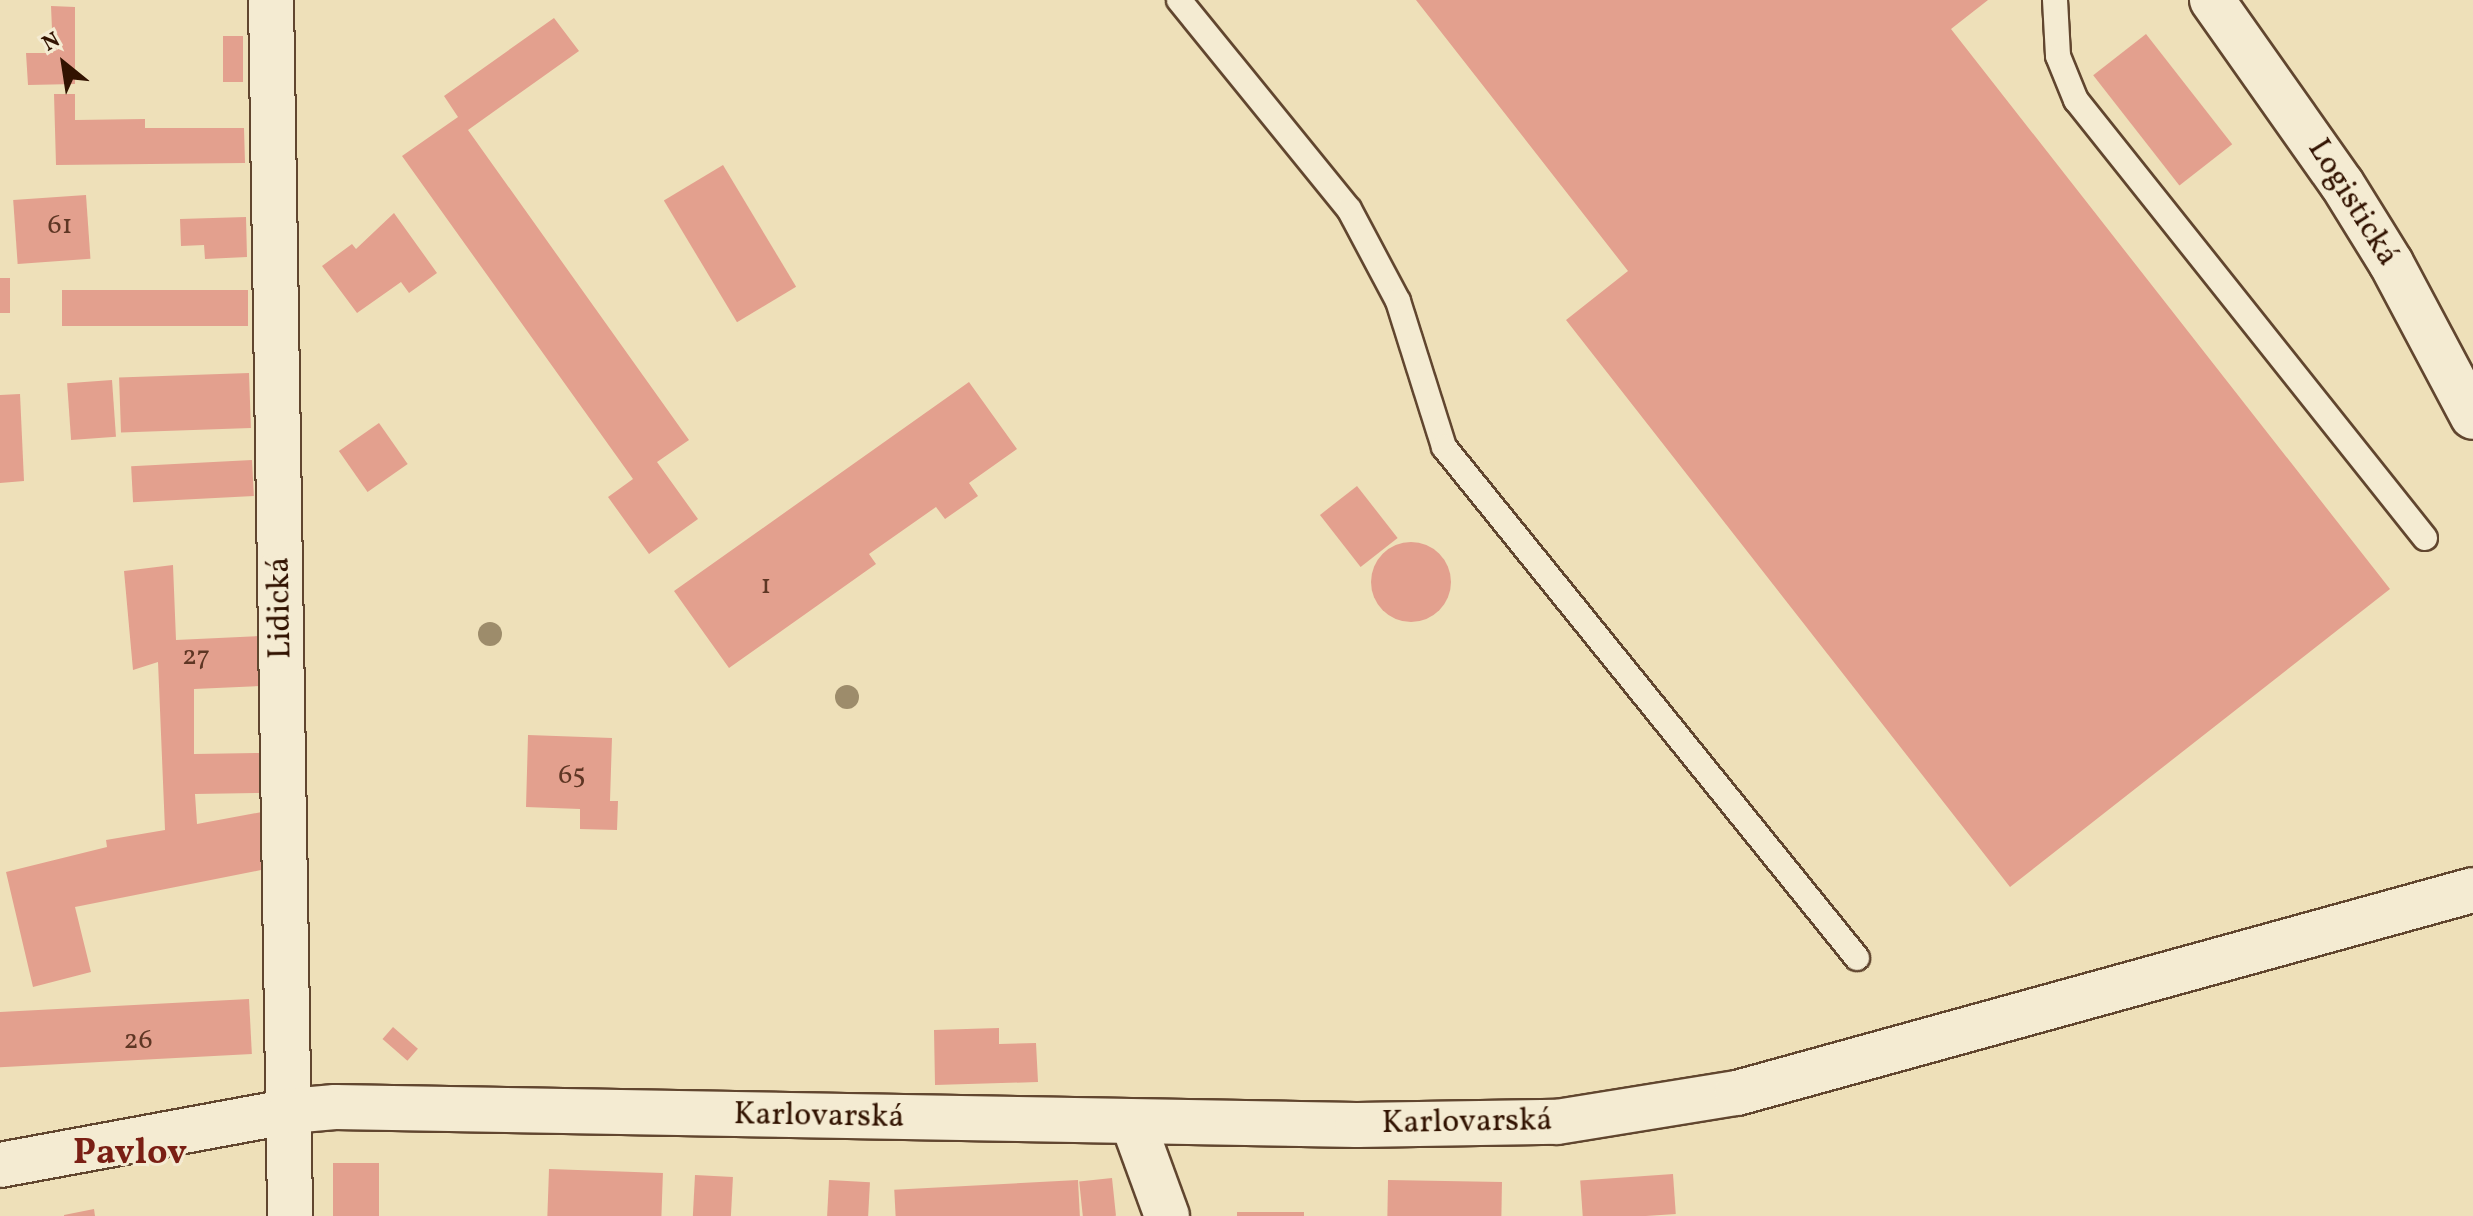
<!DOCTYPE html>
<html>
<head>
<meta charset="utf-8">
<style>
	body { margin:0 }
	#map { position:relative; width:2473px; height:1216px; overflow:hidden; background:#eee0b9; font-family:Vollkorn,serif }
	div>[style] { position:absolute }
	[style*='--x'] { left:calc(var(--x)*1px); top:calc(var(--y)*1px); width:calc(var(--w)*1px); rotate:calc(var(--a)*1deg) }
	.building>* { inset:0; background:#e3a08e; transform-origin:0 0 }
	.round { border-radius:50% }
	.roads { filter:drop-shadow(2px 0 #61462f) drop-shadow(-2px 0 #61462f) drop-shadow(0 2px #61462f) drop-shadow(0 -2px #61462f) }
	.service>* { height:24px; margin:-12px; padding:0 12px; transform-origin:12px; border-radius:12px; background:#f4ebd2 }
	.minor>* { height:44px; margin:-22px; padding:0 22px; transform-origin:22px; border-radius:22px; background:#f4ebd2 }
	.tertiary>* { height:44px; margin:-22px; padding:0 22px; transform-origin:22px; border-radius:22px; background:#f4ebd2 }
	.trees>* { width:24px; height:24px; margin:-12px; border-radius:50%; background:#9d8c6b }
	span { translate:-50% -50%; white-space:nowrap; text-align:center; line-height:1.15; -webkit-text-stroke:6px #f4ebd2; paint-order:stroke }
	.number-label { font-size:28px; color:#5e3624 }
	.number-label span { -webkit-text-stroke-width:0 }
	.street-label { font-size:32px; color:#321301 }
	.quarter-label { font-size:36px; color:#7a1f14; font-weight:700 }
	.north { position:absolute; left:24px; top:24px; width:80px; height:80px; -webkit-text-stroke:6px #f4ebd2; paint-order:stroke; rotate:330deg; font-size:22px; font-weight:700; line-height:32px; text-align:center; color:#321301 }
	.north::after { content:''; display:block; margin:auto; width:28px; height:36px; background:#321301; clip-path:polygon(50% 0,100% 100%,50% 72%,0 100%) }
</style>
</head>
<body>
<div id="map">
	<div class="building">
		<i style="clip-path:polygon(1416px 0,1988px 0,1951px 29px,2390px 589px,2010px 887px,1566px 320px,1628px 271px)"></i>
		<i style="clip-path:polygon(51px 6px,75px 7px,75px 84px,28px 85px,26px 53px,53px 53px)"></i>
		<i style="clip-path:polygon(554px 18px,579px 51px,468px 130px,689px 440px,657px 462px,698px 519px,649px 554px,608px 497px,633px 479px,402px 156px,458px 117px,444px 96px)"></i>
		<i style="left:2146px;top:34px;width:140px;height:67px;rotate:52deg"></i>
		<i style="left:223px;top:36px;width:20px;height:46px"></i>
		<i style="clip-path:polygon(54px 94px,75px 94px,75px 120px,145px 119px,145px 128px,244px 128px,245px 163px,56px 165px)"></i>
		<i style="left:723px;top:165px;width:142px;height:69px;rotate:59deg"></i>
		<i style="left:86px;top:195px;width:64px;height:73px;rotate:86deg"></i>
		<i style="clip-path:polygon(394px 213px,437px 273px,409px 293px,401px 282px,357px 313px,322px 266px,352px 244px,356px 249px)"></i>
		<i style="clip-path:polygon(246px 217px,247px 257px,205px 259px,204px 245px,181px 246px,180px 219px)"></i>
		<i style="left:0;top:278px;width:10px;height:35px"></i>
		<i style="left:248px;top:290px;width:36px;height:186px;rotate:90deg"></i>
		<i style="left:249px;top:373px;width:55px;height:130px;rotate:88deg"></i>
		<i style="left:112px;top:380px;width:57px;height:45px;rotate:86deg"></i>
		<i style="clip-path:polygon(969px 382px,1017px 449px,969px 483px,978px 496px,945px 519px,936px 507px,869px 554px,876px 564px,729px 668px,674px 591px)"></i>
		<i style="clip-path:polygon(20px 394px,24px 481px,0 483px,0 395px)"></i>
		<i style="left:379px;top:423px;width:50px;height:49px;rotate:55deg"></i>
		<i style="left:252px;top:460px;width:36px;height:121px;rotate:87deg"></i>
		<i style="left:1357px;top:486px;width:66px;height:47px;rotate:52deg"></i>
		<i class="round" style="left:1371px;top:542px;width:80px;height:80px"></i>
		<i style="clip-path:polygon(173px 565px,176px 640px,259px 636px,261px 686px,194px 689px,194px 754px,260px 753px,260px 793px,195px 794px,197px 824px,262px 812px,261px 870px,75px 907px,91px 972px,33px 987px,6px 872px,107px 847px,106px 840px,165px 830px,158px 662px,133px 670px,124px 571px)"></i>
		<i style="clip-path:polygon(528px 735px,612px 738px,610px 801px,618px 801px,617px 830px,580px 829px,580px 809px,526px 807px)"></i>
		<i style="left:249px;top:999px;width:55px;height:253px;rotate:87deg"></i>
		<i style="left:393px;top:1027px;width:33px;height:16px;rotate:41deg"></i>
		<i style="clip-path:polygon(999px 1028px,999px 1044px,1036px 1043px,1038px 1082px,935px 1085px,934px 1030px)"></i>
		<i style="left:333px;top:1163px;width:46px;height:53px"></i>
		<i style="left:549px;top:1169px;width:114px;height:47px;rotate:2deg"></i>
		<i style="left:1673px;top:1174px;width:40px;height:93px;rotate:86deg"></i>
		<i style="left:695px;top:1175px;width:38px;height:41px;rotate:3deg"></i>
		<i style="left:1112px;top:1178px;width:38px;height:33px;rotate:84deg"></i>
		<i style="left:829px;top:1180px;width:41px;height:36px;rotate:3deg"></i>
		<i style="left:1078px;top:1180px;width:36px;height:184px;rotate:87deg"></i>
		<i style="left:1388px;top:1180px;width:114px;height:36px;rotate:1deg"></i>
		<i style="clip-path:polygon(94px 1209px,95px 1216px,64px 1216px,64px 1215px)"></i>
		<i style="left:1237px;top:1212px;width:67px;height:4px"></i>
	</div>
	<div class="roads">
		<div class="service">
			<i style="--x:1179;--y:0;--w:269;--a:50.9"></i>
			<i style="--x:1349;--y:209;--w:104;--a:62"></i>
			<i style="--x:1398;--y:301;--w:153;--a:72.5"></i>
			<i style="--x:1444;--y:447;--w:657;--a:51.05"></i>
			<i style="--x:2055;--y:0;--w:56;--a:86.9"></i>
			<i style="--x:2058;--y:56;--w:48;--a:67.8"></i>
			<i style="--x:2076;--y:100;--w:560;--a:51.45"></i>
		</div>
		<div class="minor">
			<i style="--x:2212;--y:0;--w:225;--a:54.8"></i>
			<i style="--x:2342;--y:184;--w:93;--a:58.2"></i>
			<i style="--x:2391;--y:263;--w:174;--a:62"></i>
			<i style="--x:1133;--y:1123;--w:99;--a:69.9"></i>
			<i style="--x:0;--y:1165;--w:295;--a:-10.5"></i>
		</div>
		<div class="tertiary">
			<i style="--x:271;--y:0;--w:1216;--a:89.1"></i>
			<i style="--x:290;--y:1111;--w:45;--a:-5.1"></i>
			<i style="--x:335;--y:1107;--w:1022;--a:1.01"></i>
			<i style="--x:1357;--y:1125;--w:200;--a:-0.9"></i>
			<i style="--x:1557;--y:1122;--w:182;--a:-9.2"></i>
			<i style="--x:1737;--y:1093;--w:763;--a:-15.42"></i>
		</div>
	</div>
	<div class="trees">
		<i style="left:490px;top:634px"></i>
		<i style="left:847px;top:697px"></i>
	</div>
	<div class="number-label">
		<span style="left:60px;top:226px">61</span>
		<span style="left:766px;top:586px">1</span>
		<span style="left:196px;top:657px">27</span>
		<span style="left:572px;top:776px">65</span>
		<span style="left:138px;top:1041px">26</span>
	</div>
	<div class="street-label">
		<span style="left:2352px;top:203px;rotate:58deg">Logistická</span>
		<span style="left:281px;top:608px;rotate:-91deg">Lidická</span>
		<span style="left:819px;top:1117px;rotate:1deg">Karlovarská</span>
		<span style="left:1467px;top:1123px;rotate:-1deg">Karlovarská</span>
	</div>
	<div class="quarter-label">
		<span style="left:130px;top:1155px">Pavlov</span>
	</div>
	<div class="north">N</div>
</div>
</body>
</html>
